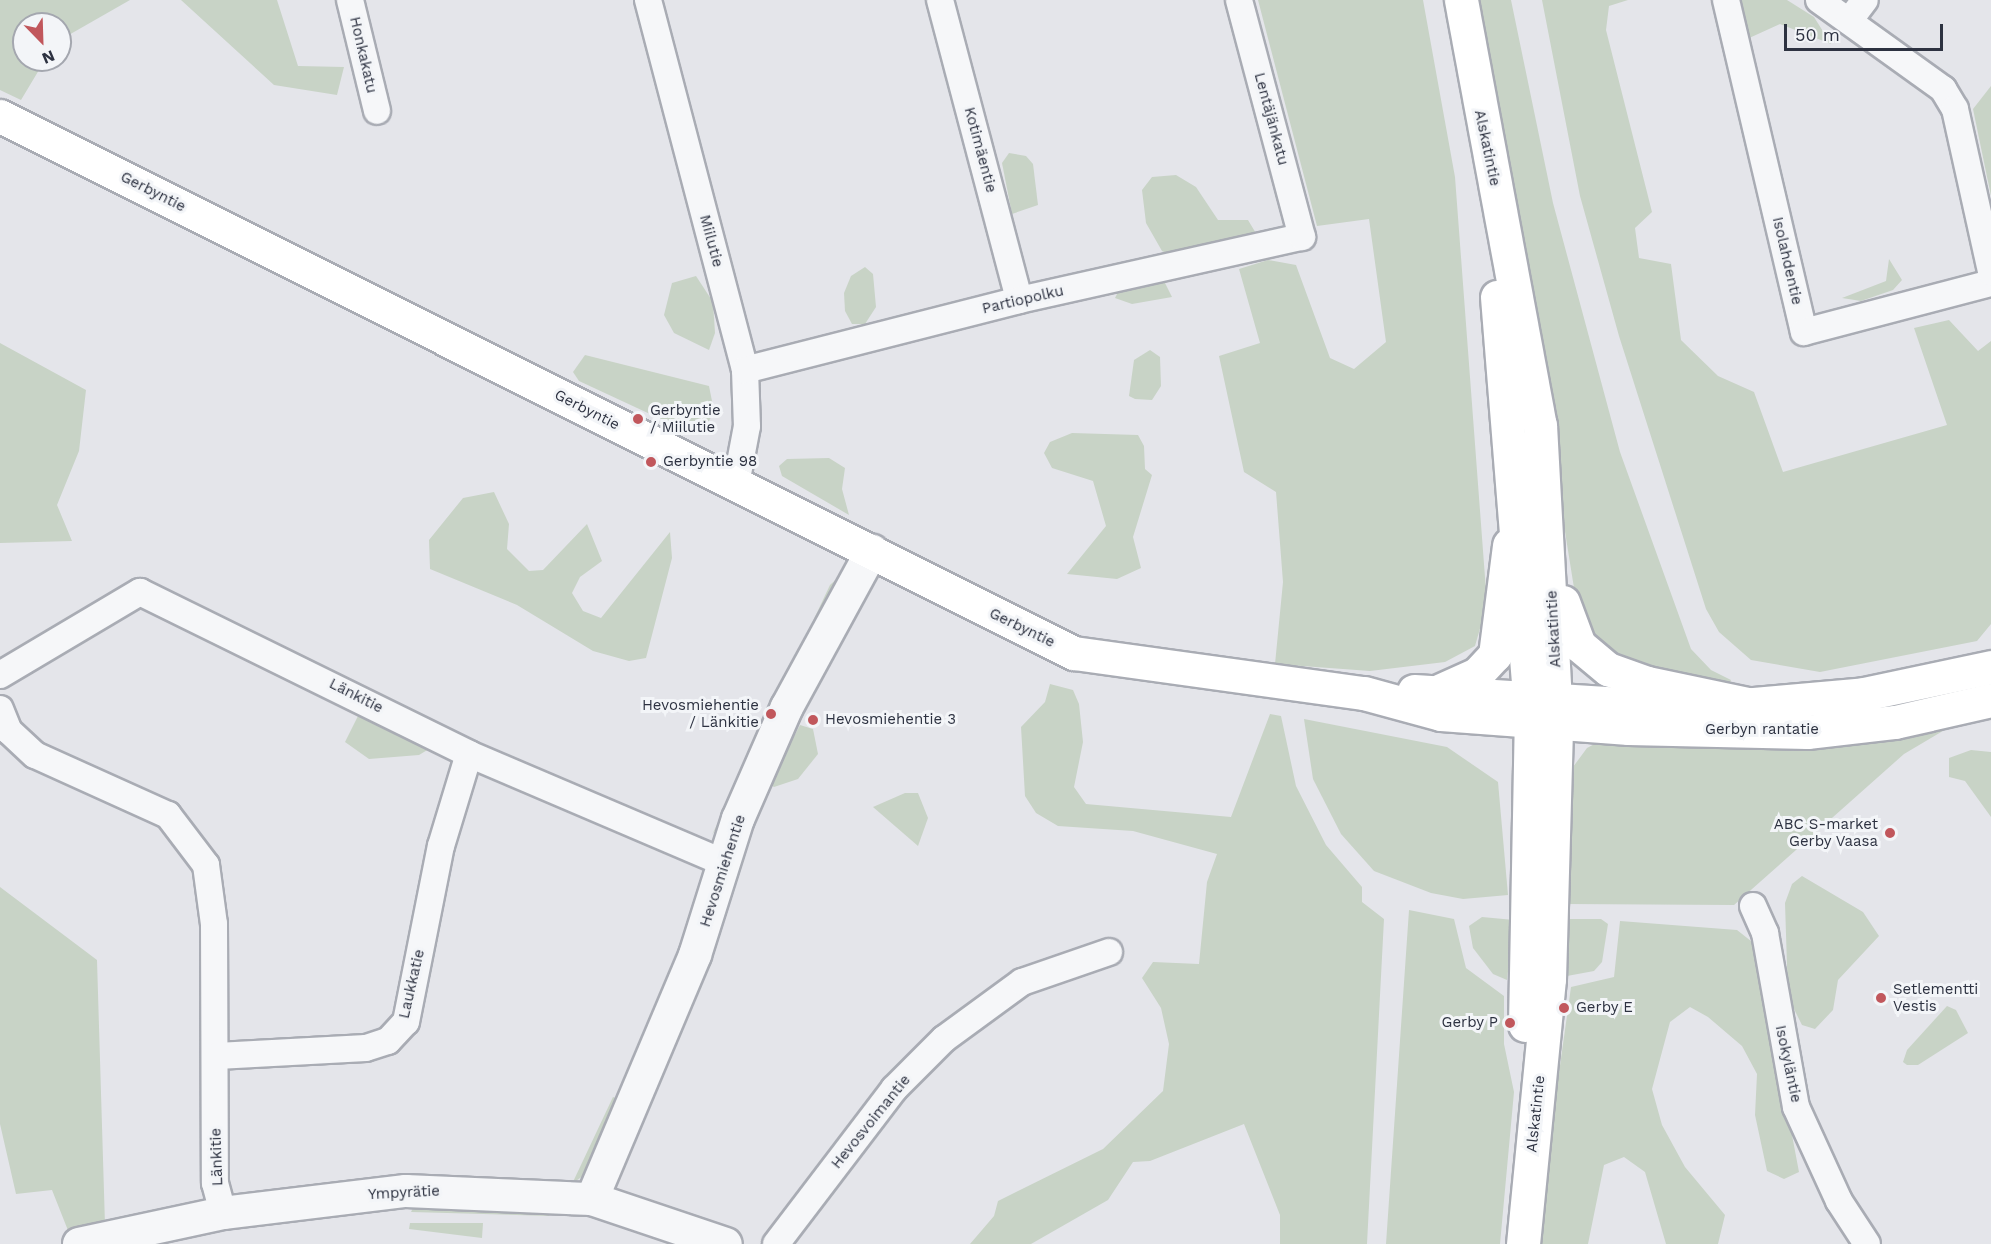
<!DOCTYPE html>
<html>
<head>
<meta charset="utf-8">
<style>
	body { margin:0 }
	#map { position:relative; width:1991px; height:1244px; overflow:hidden; background:#e4e5ea; font-family:"Work Sans",sans-serif }
	div>[style] { position:absolute }
	[style*='--x'] { left:calc(var(--x)*1px); top:calc(var(--y)*1px); width:calc(var(--w)*1px); rotate:calc(var(--a)*1deg) }
	.green>* { inset:0; background:#c8d3c6 }
	.roads { filter:drop-shadow(2px 0 #a9acb4) drop-shadow(-2px 0 #a9acb4) drop-shadow(0 2px #a9acb4) drop-shadow(0 -2px #a9acb4) }
	.minor>* { height:26px; margin:-13px; padding:0 13px; transform-origin:13px; border-radius:13px; background:#f6f7f9 }
	.tertiary>* { height:32px; margin:-16px; padding:0 16px; transform-origin:16px; border-radius:16px; background:#f6f7f9 }
	.secondary>* { height:33px; margin:-16.5px; padding:0 16.5px; transform-origin:16.5px; border-radius:16.5px; background:#fff }
	.primary>* { height:33px; margin:-16.5px; padding:0 16.5px; transform-origin:16.5px; border-radius:16.5px; background:#fff }
	.dots>* { width:16px; height:16px; translate:-50% -50%; box-sizing:border-box; border:3px solid #f3f5f8; border-radius:50% }
	span { translate:-50% -50%; white-space:nowrap; text-align:center; line-height:1.15; -webkit-text-stroke:6px #f3f5f8; paint-order:stroke }
	.street-label { font-size:15px; color:#2d3241 }
	.poi-label { font-size:15px; color:#2d3241 }
	.left { translate:0 -50%; text-align:left }
	.right { translate:-100% -50%; text-align:right }
	.north { position:absolute; left:12px; top:12px; width:60px; height:60px; box-sizing:border-box; background:#f3f5f8; border:2px solid #a4a7af; border-radius:50%; rotate:157deg; font-size:16px; font-weight:700; line-height:24px; text-align:center; color:#2d3241 }
	.north::after { content:''; display:block; margin:auto; width:21px; height:27px; background:#c1575c; clip-path:polygon(50% 0,100% 100%,50% 72%,0 100%) }
	.scale { position:absolute; left:1784px; top:24px; width:159px; height:27px; box-sizing:border-box; border:3px solid #2d3241; border-top:0; padding-left:8px; font-size:18px; line-height:21px; white-space:nowrap; color:#2d3241; -webkit-text-stroke:4px #f3f5f8; paint-order:stroke }
</style>
</head>
<body>
<div id="map">
	<div class="green">
		<i style="clip-path:polygon(0 0,130px 0,60px 40px,60px 24px,24px 24px,24px 60px,45px 60px,21px 100px,0 90px)"></i>
		<i style="clip-path:polygon(181px 0,277px 0,298px 66px,344px 67px,337px 95px,274px 85px)"></i>
		<i style="clip-path:polygon(1258px 0,1423px 0,1455px 177px,1487px 604px,1475px 646px,1445px 662px,1370px 671px,1275px 664px,1283px 582px,1276px 492px,1244px 472px,1219px 356px,1260px 343px,1239px 269px,1268px 260px,1296px 265px,1330px 358px,1354px 369px,1386px 342px,1369px 219px,1317px 226px)"></i>
		<i style="clip-path:polygon(1480px 0,1511px 0,1553px 203px,1620px 452px,1691px 649px,1711px 670px,1731px 680px,1729px 685px,1614px 661px,1590px 639px,1578px 613px)"></i>
		<i style="clip-path:polygon(1542px 0,1628px 0,1609px 6px,1606px 30px,1652px 212px,1635px 228px,1639px 258px,1671px 264px,1681px 340px,1718px 376px,1754px 392px,1783px 472px,1947px 425px,1914px 328px,1949px 320px,1978px 351px,1991px 341px,1991px 624px,1977px 641px,1820px 672px,1751px 660px,1719px 632px,1706px 609px,1619px 336px,1580px 196px)"></i>
		<i style="clip-path:polygon(1738px 0,1787px 0,1814px 17px,1831px 44px,1780px 24px,1747px 39px)"></i>
		<i style="clip-path:polygon(1991px 86px,1991px 196px,1973px 109px)"></i>
		<i style="clip-path:polygon(1009px 153px,1026px 156px,1033px 164px,1038px 205px,1012px 214px,1002px 163px)"></i>
		<i style="clip-path:polygon(1176px 175px,1196px 187px,1218px 220px,1248px 220px,1257px 235px,1170px 255px,1162px 251px,1146px 223px,1142px 190px,1152px 177px)"></i>
		<i style="clip-path:polygon(1889px 259px,1902px 280px,1893px 290px,1861px 301px,1842px 298px,1886px 281px)"></i>
		<i style="clip-path:polygon(865px 267px,873px 274px,876px 307px,865px 324px,852px 324px,845px 311px,844px 293px,851px 276px)"></i>
		<i style="clip-path:polygon(696px 276px,713px 302px,715px 333px,709px 350px,674px 333px,664px 315px,672px 283px)"></i>
		<i style="clip-path:polygon(1139px 283px,1165px 283px,1172px 297px,1132px 304px,1115px 298px,1119px 290px)"></i>
		<i style="clip-path:polygon(0 343px,86px 390px,79px 451px,57px 505px,72px 541px,0 543px)"></i>
		<i style="clip-path:polygon(1150px 350px,1160px 357px,1161px 386px,1152px 400px,1135px 399px,1129px 396px,1134px 360px)"></i>
		<i style="clip-path:polygon(585px 355px,709px 386px,714px 411px,705px 429px,693px 434px,579px 381px,573px 372px)"></i>
		<i style="clip-path:polygon(1072px 433px,1138px 435px,1144px 446px,1145px 469px,1152px 475px,1133px 537px,1141px 568px,1117px 579px,1067px 574px,1106px 526px,1093px 481px,1052px 468px,1044px 453px,1050px 442px)"></i>
		<i style="clip-path:polygon(829px 458px,845px 468px,842px 489px,849px 515px,782px 476px,779px 466px,787px 459px)"></i>
		<i style="clip-path:polygon(494px 492px,509px 524px,507px 549px,529px 571px,543px 570px,587px 524px,602px 561px,580px 577px,572px 593px,583px 611px,601px 618px,670px 532px,672px 558px,646px 658px,629px 661px,593px 651px,517px 605px,430px 569px,429px 540px,463px 498px)"></i>
		<i style="clip-path:polygon(842px 574px,724px 817px,712px 835px,830px 585px)"></i>
		<i style="clip-path:polygon(1050px 684px,1073px 690px,1079px 704px,1083px 742px,1074px 787px,1086px 804px,1231px 817px,1270px 714px,1281px 716px,1296px 786px,1326px 845px,1362px 887px,1362px 902px,1384px 919px,1367px 1244px,1280px 1244px,1280px 1215px,1244px 1124px,1150px 1161px,1133px 1162px,1108px 1200px,1031px 1244px,970px 1244px,994px 1216px,998px 1201px,1103px 1149px,1163px 1091px,1169px 1044px,1161px 1008px,1142px 978px,1153px 962px,1199px 964px,1207px 882px,1217px 854px,1133px 831px,1058px 826px,1036px 813px,1025px 796px,1021px 727px,1045px 702px)"></i>
		<i style="clip-path:polygon(361px 710px,434px 746px,419px 755px,369px 759px,345px 742px)"></i>
		<i style="clip-path:polygon(1304px 719px,1447px 747px,1498px 782px,1508px 895px,1463px 899px,1431px 893px,1374px 871px,1341px 834px,1313px 779px)"></i>
		<i style="clip-path:polygon(1958px 722px,1904px 754px,1734px 905px,1565px 904px,1573px 767px,1587px 748px,1602px 740px,1778px 749px,1860px 744px)"></i>
		<i style="clip-path:polygon(800px 725px,813px 729px,818px 754px,798px 779px,774px 787px,769px 784px)"></i>
		<i style="clip-path:polygon(1971px 750px,1991px 752px,1991px 817px,1965px 781px,1949px 777px,1949px 758px)"></i>
		<i style="clip-path:polygon(905px 793px,918px 793px,928px 818px,918px 846px,873px 807px)"></i>
		<i style="clip-path:polygon(1802px 876px,1863px 912px,1879px 936px,1838px 980px,1833px 1010px,1815px 1029px,1802px 1025px,1788px 997px,1785px 903px,1792px 884px)"></i>
		<i style="clip-path:polygon(0 887px,97px 960px,105px 1225px,69px 1233px,52px 1190px,16px 1194px,0 1124px)"></i>
		<i style="clip-path:polygon(1409px 910px,1454px 919px,1466px 968px,1504px 996px,1504px 1044px,1514px 1092px,1500px 1244px,1386px 1244px)"></i>
		<i style="clip-path:polygon(1482px 917px,1514px 920px,1507px 980px,1493px 974px,1473px 948px,1469px 926px)"></i>
		<i style="clip-path:polygon(1564px 919px,1601px 919px,1608px 924px,1602px 962px,1594px 971px,1567px 976px)"></i>
		<i style="clip-path:polygon(1620px 921px,1737px 930px,1756px 945px,1799px 1172px,1784px 1179px,1767px 1171px,1755px 1115px,1757px 1074px,1742px 1046px,1708px 1017px,1690px 1007px,1670px 1022px,1652px 1089px,1662px 1125px,1685px 1167px,1725px 1215px,1718px 1244px,1666px 1244px,1645px 1172px,1624px 1157px,1604px 1165px,1588px 1244px,1535px 1244px,1571px 987px,1614px 977px)"></i>
		<i style="clip-path:polygon(1947px 1006px,1956px 1010px,1968px 1033px,1918px 1065px,1907px 1065px,1903px 1062px,1907px 1050px)"></i>
		<i style="clip-path:polygon(613px 1097px,620px 1100px,588px 1172px,572px 1184px)"></i>
		<i style="clip-path:polygon(415px 1204px,553px 1211px,549px 1216px,411px 1212px)"></i>
		<i style="clip-path:polygon(410px 1223px,483px 1223px,482px 1238px,409px 1229px)"></i>
	</div>
	<div class="roads">
		<div class="minor">
			<i style="--x:350;--y:0;--w:114;--a:76.3"></i>
			<i style="--x:648;--y:0;--w:383;--a:75.3"></i>
			<i style="--x:745;--y:370;--w:56;--a:88"></i>
			<i style="--x:747;--y:426;--w:59;--a:100.7"></i>
			<i style="--x:940;--y:0;--w:310;--a:75.2"></i>
			<i style="--x:1726;--y:0;--w:341;--a:76.8"></i>
			<i style="--x:1804;--y:332;--w:193;--a:-14.7"></i>
			<i style="--x:1819;--y:0;--w:153;--a:35.7"></i>
			<i style="--x:1943;--y:89;--w:23;--a:59"></i>
			<i style="--x:1955;--y:109;--w:167;--a:77.5"></i>
			<i style="--x:1849;--y:21;--w:26;--a:-53"></i>
			<i style="--x:745;--y:370;--w:283;--a:-14.3"></i>
			<i style="--x:1019;--y:300;--w:290;--a:-12.6"></i>
			<i style="--x:1302;--y:237;--w:245;--a:-104.9"></i>
			<i style="--x:0;--y:675;--w:163;--a:-30.7"></i>
			<i style="--x:140;--y:592;--w:367;--a:26.2"></i>
			<i style="--x:469;--y:754;--w:275;--a:23.1"></i>
			<i style="--x:0;--y:709;--w:24;--a:68"></i>
			<i style="--x:9;--y:731;--w:35;--a:43"></i>
			<i style="--x:35;--y:755;--w:146;--a:24.3"></i>
			<i style="--x:168;--y:815;--w:63;--a:52.8"></i>
			<i style="--x:206;--y:865;--w:60;--a:82.3"></i>
			<i style="--x:214;--y:924;--w:259;--a:89.8"></i>
			<i style="--x:215;--y:1183;--w:31;--a:75"></i>
			<i style="--x:1753;--y:906;--w:30;--a:66"></i>
			<i style="--x:1765;--y:933;--w:177;--a:79.9"></i>
			<i style="--x:1796;--y:1107;--w:103;--a:65.4"></i>
			<i style="--x:1839;--y:1201;--w:51;--a:56.9"></i>
			<i style="--x:217;--y:1056;--w:149;--a:-3.1"></i>
			<i style="--x:366;--y:1048;--w:23;--a:-18"></i>
			<i style="--x:388;--y:1041;--w:26;--a:-47"></i>
			<i style="--x:406;--y:1022;--w:179;--a:-78.8"></i>
			<i style="--x:441;--y:846;--w:96;--a:-73.1"></i>
			<i style="--x:776;--y:1244;--w:195;--a:-52.7"></i>
			<i style="--x:894;--y:1089;--w:71;--a:-45"></i>
			<i style="--x:944;--y:1039;--w:97;--a:-36.2"></i>
			<i style="--x:1022;--y:982;--w:92;--a:-19"></i>
		</div>
		<div class="tertiary">
			<i style="--x:592;--y:1199;--w:265;--a:-67.1"></i>
			<i style="--x:695;--y:955;--w:143;--a:-72.5"></i>
			<i style="--x:738;--y:819;--w:122;--a:-66.4"></i>
			<i style="--x:787;--y:707;--w:178;--a:-61.4"></i>
			<i style="--x:79;--y:1244;--w:147;--a:-12.1"></i>
			<i style="--x:223;--y:1213;--w:184;--a:-6.9"></i>
			<i style="--x:406;--y:1191;--w:186;--a:2.5"></i>
			<i style="--x:592;--y:1199;--w:141;--a:18.6"></i>
		</div>
		<div class="secondary">
			<i style="--x:0;--y:116;--w:1201;--a:26.57"></i>
			<i style="--x:1074;--y:653;--w:293;--a:7.9"></i>
			<i style="--x:1364;--y:693;--w:80;--a:15.3"></i>
			<i style="--x:1441;--y:714;--w:188;--a:4.3"></i>
			<i style="--x:1628;--y:728;--w:179;--a:1.3"></i>
			<i style="--x:1807;--y:732;--w:89;--a:-6.5"></i>
			<i style="--x:1895;--y:722;--w:98;--a:-12.9"></i>
			<i style="--x:1441;--y:690;--w:39;--a:-24"></i>
			<i style="--x:1477;--y:674;--w:26;--a:-47"></i>
			<i style="--x:1495;--y:655;--w:111;--a:-82.7"></i>
			<i style="--x:1414;--y:691;--w:284;--a:3.6"></i>
			<i style="--x:1697;--y:709;--w:168;--a:-5.1"></i>
			<i style="--x:1864;--y:694;--w:130;--a:-12"></i>
			<i style="--x:1525;--y:1025;--w:303;--a:-88.9"></i>
			<i style="--x:1523;--y:1244;--w:266;--a:-84.4"></i>
			<i style="--x:1549;--y:979;--w:256;--a:-88.4"></i>
		</div>
		<div class="primary">
			<i style="--x:1461;--y:0;--w:432;--a:79.5"></i>
			<i style="--x:1540;--y:425;--w:298;--a:86.9"></i>
			<i style="--x:1497;--y:297;--w:426;--a:85.4"></i>
			<i style="--x:1563;--y:602;--w:46;--a:69.6"></i>
			<i style="--x:1579;--y:645;--w:38;--a:40"></i>
			<i style="--x:1608;--y:669;--w:41;--a:19.7"></i>
			<i style="--x:1647;--y:683;--w:112;--a:11.8"></i>
		</div>
	</div>
	<div class="dots">
		<i style="left:638px;top:419px;background:#c1575c"></i>
		<i style="left:651px;top:462px;background:#c1575c"></i>
		<i style="left:771px;top:714px;background:#c1575c"></i>
		<i style="left:813px;top:720px;background:#c1575c"></i>
		<i style="left:1890px;top:833px;background:#c1575c"></i>
		<i style="left:1881px;top:998px;background:#c1575c"></i>
		<i style="left:1564px;top:1008px;background:#c1575c"></i>
		<i style="left:1510px;top:1023px;background:#c1575c"></i>
	</div>
	<div class="street-label">
		<span style="left:363px;top:55px;rotate:77deg">Honkakatu</span>
		<span style="left:1271px;top:119px;rotate:75deg">Lentäjänkatu</span>
		<span style="left:1487px;top:148px;rotate:78deg">Alskatintie</span>
		<span style="left:980px;top:150px;rotate:75deg">Kotimäentie</span>
		<span style="left:153px;top:192px;rotate:27deg">Gerbyntie</span>
		<span style="left:711px;top:241px;rotate:75deg">Miilutie</span>
		<span style="left:1787px;top:261px;rotate:77deg">Isolahdentie</span>
		<span style="left:1023px;top:300px;rotate:-13deg">Partiopolku</span>
		<span style="left:587px;top:410px;rotate:27deg">Gerbyntie</span>
		<span style="left:1022px;top:628px;rotate:26deg">Gerbyntie</span>
		<span style="left:1554px;top:629px;rotate:-93deg">Alskatintie</span>
		<span style="left:356px;top:696px;rotate:27deg">Länkitie</span>
		<span style="left:1762px;top:730px">Gerbyn rantatie</span>
		<span style="left:723px;top:871px;rotate:-72deg">Hevosmiehentie</span>
		<span style="left:412px;top:984px;rotate:-77deg">Laukkatie</span>
		<span style="left:1788px;top:1064px;rotate:78deg">Isokyläntie</span>
		<span style="left:1536px;top:1114px;rotate:-84deg">Alskatintie</span>
		<span style="left:871px;top:1122px;rotate:-51deg">Hevosvoimantie</span>
		<span style="left:217px;top:1157px;rotate:-92deg">Länkitie</span>
		<span style="left:404px;top:1193px;rotate:-3deg">Ympyrätie</span>
	</div>
	<div class="poi-label">
		<span class="left" style="left:650px;top:419px">Gerbyntie<br>/ Miilutie</span>
		<span class="left" style="left:663px;top:462px">Gerbyntie 98</span>
		<span class="right" style="left:759px;top:714px">Hevosmiehentie<br>/ Länkitie</span>
		<span class="left" style="left:825px;top:720px">Hevosmiehentie 3</span>
		<span class="right" style="left:1878px;top:833px">ABC S-market<br>Gerby Vaasa</span>
		<span class="left" style="left:1893px;top:998px">Setlementti<br>Vestis</span>
		<span class="left" style="left:1576px;top:1008px">Gerby E</span>
		<span class="right" style="left:1498px;top:1023px">Gerby P</span>
	</div>
	<div class="north">N</div>
	<div class="scale">50 m</div>
</div>
</body>
</html>
